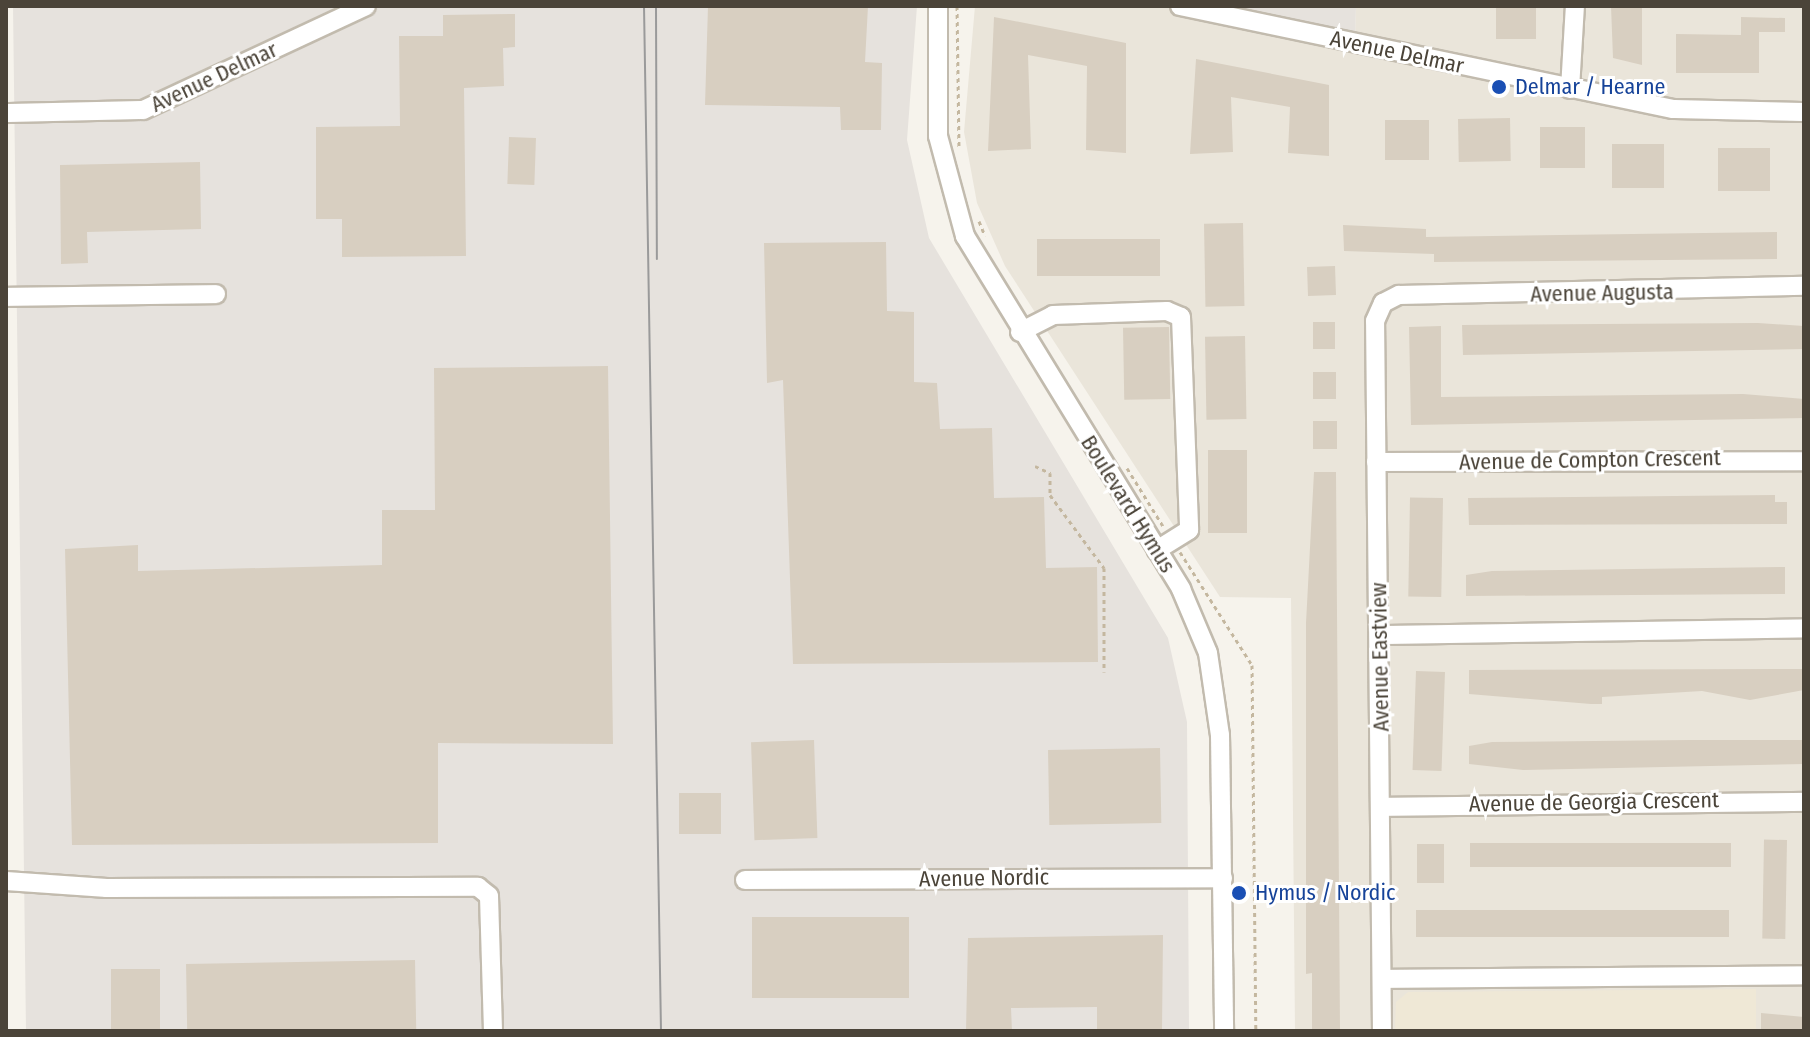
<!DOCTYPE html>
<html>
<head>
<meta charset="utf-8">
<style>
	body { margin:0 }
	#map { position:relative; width:1810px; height:1037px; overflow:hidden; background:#f6f3ec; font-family:"Fira Sans Condensed",sans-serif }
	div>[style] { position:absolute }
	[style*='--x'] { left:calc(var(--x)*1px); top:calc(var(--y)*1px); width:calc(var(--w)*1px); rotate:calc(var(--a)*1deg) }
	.residential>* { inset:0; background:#eae5da }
	.industrial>* { inset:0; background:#e6e2dd }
	.education>* { inset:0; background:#efe8d6 }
	.building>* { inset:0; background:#d8cfc1; transform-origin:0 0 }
	.path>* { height:3px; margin-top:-1.5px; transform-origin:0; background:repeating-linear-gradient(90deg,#c4b79f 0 4px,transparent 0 8px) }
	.roads { filter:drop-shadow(2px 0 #c2bbae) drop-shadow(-2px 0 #c2bbae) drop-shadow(0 2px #c2bbae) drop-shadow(0 -2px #c2bbae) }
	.minor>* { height:18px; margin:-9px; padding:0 9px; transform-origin:9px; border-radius:9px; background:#fff }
	.tram>* { height:2px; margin:-1px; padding:0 1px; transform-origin:1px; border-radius:1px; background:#9a9a9a }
	.dots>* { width:22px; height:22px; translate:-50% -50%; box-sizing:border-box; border:4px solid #fff; border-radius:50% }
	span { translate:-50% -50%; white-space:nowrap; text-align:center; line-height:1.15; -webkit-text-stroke:6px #fff; paint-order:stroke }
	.street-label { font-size:22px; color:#4b4439 }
	.transit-label { font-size:22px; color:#164399 }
	.left { translate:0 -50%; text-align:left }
	.frame { position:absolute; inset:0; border:8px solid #4b4439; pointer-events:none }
</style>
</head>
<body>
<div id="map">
	<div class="residential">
		<i style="clip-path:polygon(975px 6px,1230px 6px,1355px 38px,1356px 6px,1804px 6px,1804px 1031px,1295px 1031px,1291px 598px,1220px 597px,1005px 266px,977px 203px,964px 132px)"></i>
	</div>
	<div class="industrial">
		<i style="clip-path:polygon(13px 6px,917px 6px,907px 140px,929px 238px,1168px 638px,1187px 722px,1189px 1031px,26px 1031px)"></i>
		<i style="clip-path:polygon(1230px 6px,1356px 6px,1355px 38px)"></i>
	</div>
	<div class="education">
		<i style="clip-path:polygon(1756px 989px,1756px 1031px,1395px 1031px,1396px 1002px,1408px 992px)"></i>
	</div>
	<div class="building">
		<i style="clip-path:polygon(708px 6px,868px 6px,865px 62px,882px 63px,881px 130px,841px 130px,840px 107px,705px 105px)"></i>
		<i style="left:1496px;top:6px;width:40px;height:33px"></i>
		<i style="clip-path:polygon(1611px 6px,1642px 6px,1642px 65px,1613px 58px)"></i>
		<i style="clip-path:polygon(515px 14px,515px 47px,503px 48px,504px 86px,464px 88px,466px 256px,342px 257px,342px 219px,316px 219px,316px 127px,400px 126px,399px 36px,443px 36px,443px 15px)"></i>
		<i style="clip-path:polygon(994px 17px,1126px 43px,1126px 153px,1086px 150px,1087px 66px,1028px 55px,1031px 149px,988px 151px)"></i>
		<i style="clip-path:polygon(1741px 17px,1785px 18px,1785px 32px,1759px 32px,1759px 73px,1676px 73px,1676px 34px,1741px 35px)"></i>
		<i style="clip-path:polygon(1196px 59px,1329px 85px,1329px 156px,1288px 153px,1290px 107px,1231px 97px,1233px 152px,1190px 154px)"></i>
		<i style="left:1510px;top:118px;width:43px;height:52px;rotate:89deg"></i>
		<i style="left:1385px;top:120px;width:44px;height:40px"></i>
		<i style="left:1585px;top:127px;width:41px;height:45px;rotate:90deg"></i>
		<i style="left:509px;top:137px;width:27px;height:47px;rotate:2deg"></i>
		<i style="left:1612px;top:144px;width:52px;height:44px"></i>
		<i style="left:1770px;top:148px;width:43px;height:52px;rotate:90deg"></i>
		<i style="clip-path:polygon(200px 162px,201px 229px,87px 232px,88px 263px,61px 264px,60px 165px)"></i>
		<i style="left:1243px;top:223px;width:83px;height:39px;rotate:89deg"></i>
		<i style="clip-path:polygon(1343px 225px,1426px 229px,1426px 237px,1777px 232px,1777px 259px,1434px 262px,1434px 254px,1344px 251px)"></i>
		<i style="left:1160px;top:239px;width:37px;height:123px;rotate:90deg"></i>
		<i style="clip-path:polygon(886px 242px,887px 311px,914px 312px,914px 382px,937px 383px,940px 429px,992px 428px,994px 498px,1044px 497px,1046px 568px,1097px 567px,1098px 662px,793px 664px,783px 380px,767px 383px,764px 243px)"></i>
		<i style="left:1335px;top:266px;width:29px;height:28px;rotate:88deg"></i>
		<i style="left:1313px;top:322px;width:22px;height:27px"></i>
		<i style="clip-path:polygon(1758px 323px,1804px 326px,1804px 349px,1463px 355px,1462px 325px)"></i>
		<i style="clip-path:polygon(1441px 326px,1441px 397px,1743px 394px,1804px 399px,1804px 418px,1411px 425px,1409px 327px)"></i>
		<i style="left:1169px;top:327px;width:72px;height:46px;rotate:89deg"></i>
		<i style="left:1245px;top:336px;width:83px;height:40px;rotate:89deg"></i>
		<i style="clip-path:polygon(608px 366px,613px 744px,438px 743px,438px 843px,72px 845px,65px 549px,138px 545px,138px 571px,382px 565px,382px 510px,435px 510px,434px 368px)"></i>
		<i style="left:1313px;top:372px;width:23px;height:27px"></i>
		<i style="left:1313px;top:421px;width:24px;height:28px"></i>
		<i style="left:1208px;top:450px;width:39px;height:83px"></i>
		<i style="clip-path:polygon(1314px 472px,1336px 472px,1340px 1031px,1312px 1031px,1312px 973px,1306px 974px,1306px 623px)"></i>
		<i style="clip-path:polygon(1775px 495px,1775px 502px,1787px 502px,1787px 524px,1469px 525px,1468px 498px)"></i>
		<i style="left:1443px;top:498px;width:99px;height:33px;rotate:91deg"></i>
		<i style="clip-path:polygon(1785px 567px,1785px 594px,1466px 596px,1466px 575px,1492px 571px)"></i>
		<i style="clip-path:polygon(1804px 669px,1804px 690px,1750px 700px,1702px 691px,1602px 697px,1602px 704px,1591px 704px,1469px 694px,1469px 670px)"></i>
		<i style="left:1416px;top:671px;width:29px;height:99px;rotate:2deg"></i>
		<i style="left:814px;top:740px;width:98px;height:63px;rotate:88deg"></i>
		<i style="clip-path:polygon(1690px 740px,1804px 740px,1804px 764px,1523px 770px,1469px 764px,1469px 746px,1492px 742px)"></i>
		<i style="left:1160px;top:748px;width:75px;height:112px;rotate:89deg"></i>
		<i style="left:679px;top:793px;width:42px;height:41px"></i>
		<i style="left:1787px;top:840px;width:99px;height:23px;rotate:91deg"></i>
		<i style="left:1731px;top:843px;width:24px;height:261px;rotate:90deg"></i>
		<i style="left:1444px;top:844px;width:39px;height:27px;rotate:90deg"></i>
		<i style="left:1416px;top:910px;width:313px;height:27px"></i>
		<i style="left:909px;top:917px;width:81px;height:157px;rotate:90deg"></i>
		<i style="clip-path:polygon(1163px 935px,1162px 1031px,1097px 1031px,1097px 1007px,1011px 1008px,1012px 1031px,966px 1031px,968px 938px)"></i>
		<i style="left:415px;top:960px;width:71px;height:229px;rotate:89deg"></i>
		<i style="left:111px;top:969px;width:49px;height:62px"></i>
		<i style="clip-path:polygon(1761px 1013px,1804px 1017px,1804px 1031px,1761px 1031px)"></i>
	</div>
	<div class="path">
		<i style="--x:957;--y:6;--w:142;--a:89.2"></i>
		<i style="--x:979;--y:221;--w:16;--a:68"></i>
		<i style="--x:1035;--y:466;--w:17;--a:25"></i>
		<i style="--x:1050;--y:473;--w:22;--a:90"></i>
		<i style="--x:1050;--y:495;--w:91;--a:53.5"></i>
		<i style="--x:1104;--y:568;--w:104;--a:90"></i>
		<i style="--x:1127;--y:468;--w:68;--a:58.2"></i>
		<i style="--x:1180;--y:552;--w:134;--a:57.5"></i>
		<i style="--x:1252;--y:665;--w:366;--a:89.4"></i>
	</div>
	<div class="roads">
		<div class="minor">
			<i style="--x:938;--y:6;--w:130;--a:90"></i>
			<i style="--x:938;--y:136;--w:104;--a:74.9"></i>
			<i style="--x:965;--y:236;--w:414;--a:58.5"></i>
			<i style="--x:1181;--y:589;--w:69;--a:67.1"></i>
			<i style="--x:1208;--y:653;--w:83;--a:81.7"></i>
			<i style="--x:1220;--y:735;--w:296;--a:89.2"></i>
			<i style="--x:1180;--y:6;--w:504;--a:11.8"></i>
			<i style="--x:1673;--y:109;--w:131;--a:1.3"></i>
			<i style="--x:1570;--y:89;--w:83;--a:-86.6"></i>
			<i style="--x:6;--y:113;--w:137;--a:-1.3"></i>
			<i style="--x:143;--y:110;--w:246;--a:-25"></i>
			<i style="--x:6;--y:297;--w:210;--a:-0.8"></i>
			<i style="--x:1020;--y:332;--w:37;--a:-27"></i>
			<i style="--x:1053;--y:315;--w:114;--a:-2"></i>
			<i style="--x:1167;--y:311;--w:15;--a:23"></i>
			<i style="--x:1181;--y:317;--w:213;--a:87.8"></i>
			<i style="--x:1189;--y:530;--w:38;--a:148"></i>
			<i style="--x:1376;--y:462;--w:428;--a:-0.1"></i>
			<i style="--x:1379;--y:635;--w:425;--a:-0.9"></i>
			<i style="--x:1382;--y:807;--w:422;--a:-0.7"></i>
			<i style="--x:745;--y:880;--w:478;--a:-0.2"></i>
			<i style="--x:6;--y:881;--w:101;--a:4"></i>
			<i style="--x:107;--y:888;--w:371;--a:-0.2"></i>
			<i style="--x:478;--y:887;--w:14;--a:39"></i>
			<i style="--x:489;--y:896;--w:135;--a:88.3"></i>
			<i style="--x:1382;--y:979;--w:422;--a:-0.5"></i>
			<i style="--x:1382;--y:1031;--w:710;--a:-90.56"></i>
			<i style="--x:1375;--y:321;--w:20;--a:-66"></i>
			<i style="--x:1383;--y:303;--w:18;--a:-27"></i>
			<i style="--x:1399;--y:295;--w:405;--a:-1.3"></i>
		</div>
	</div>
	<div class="tram">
		<i style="--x:644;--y:6;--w:1025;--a:89.05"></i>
		<i style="--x:656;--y:7;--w:252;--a:89.8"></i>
	</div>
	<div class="dots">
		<i style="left:1499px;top:87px;background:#1a4fb4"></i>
		<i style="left:1239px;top:893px;background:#1a4fb4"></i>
	</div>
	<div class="street-label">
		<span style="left:1397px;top:52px;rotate:12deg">Avenue Delmar</span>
		<span style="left:214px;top:77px;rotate:-25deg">Avenue Delmar</span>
		<span style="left:1602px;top:293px;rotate:-1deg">Avenue Augusta</span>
		<span style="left:1590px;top:460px;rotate:-1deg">Avenue de Compton Crescent</span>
		<span style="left:1128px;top:504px;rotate:58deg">Boulevard Hymus</span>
		<span style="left:1380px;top:657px;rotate:-91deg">Avenue Eastview</span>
		<span style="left:1594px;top:802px;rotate:-1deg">Avenue de Georgia Crescent</span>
		<span style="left:984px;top:878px;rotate:-1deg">Avenue Nordic</span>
	</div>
	<div class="transit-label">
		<span class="left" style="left:1515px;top:87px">Delmar / Hearne</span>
		<span class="left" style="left:1255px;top:893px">Hymus / Nordic</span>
	</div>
	<div class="frame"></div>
</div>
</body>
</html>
